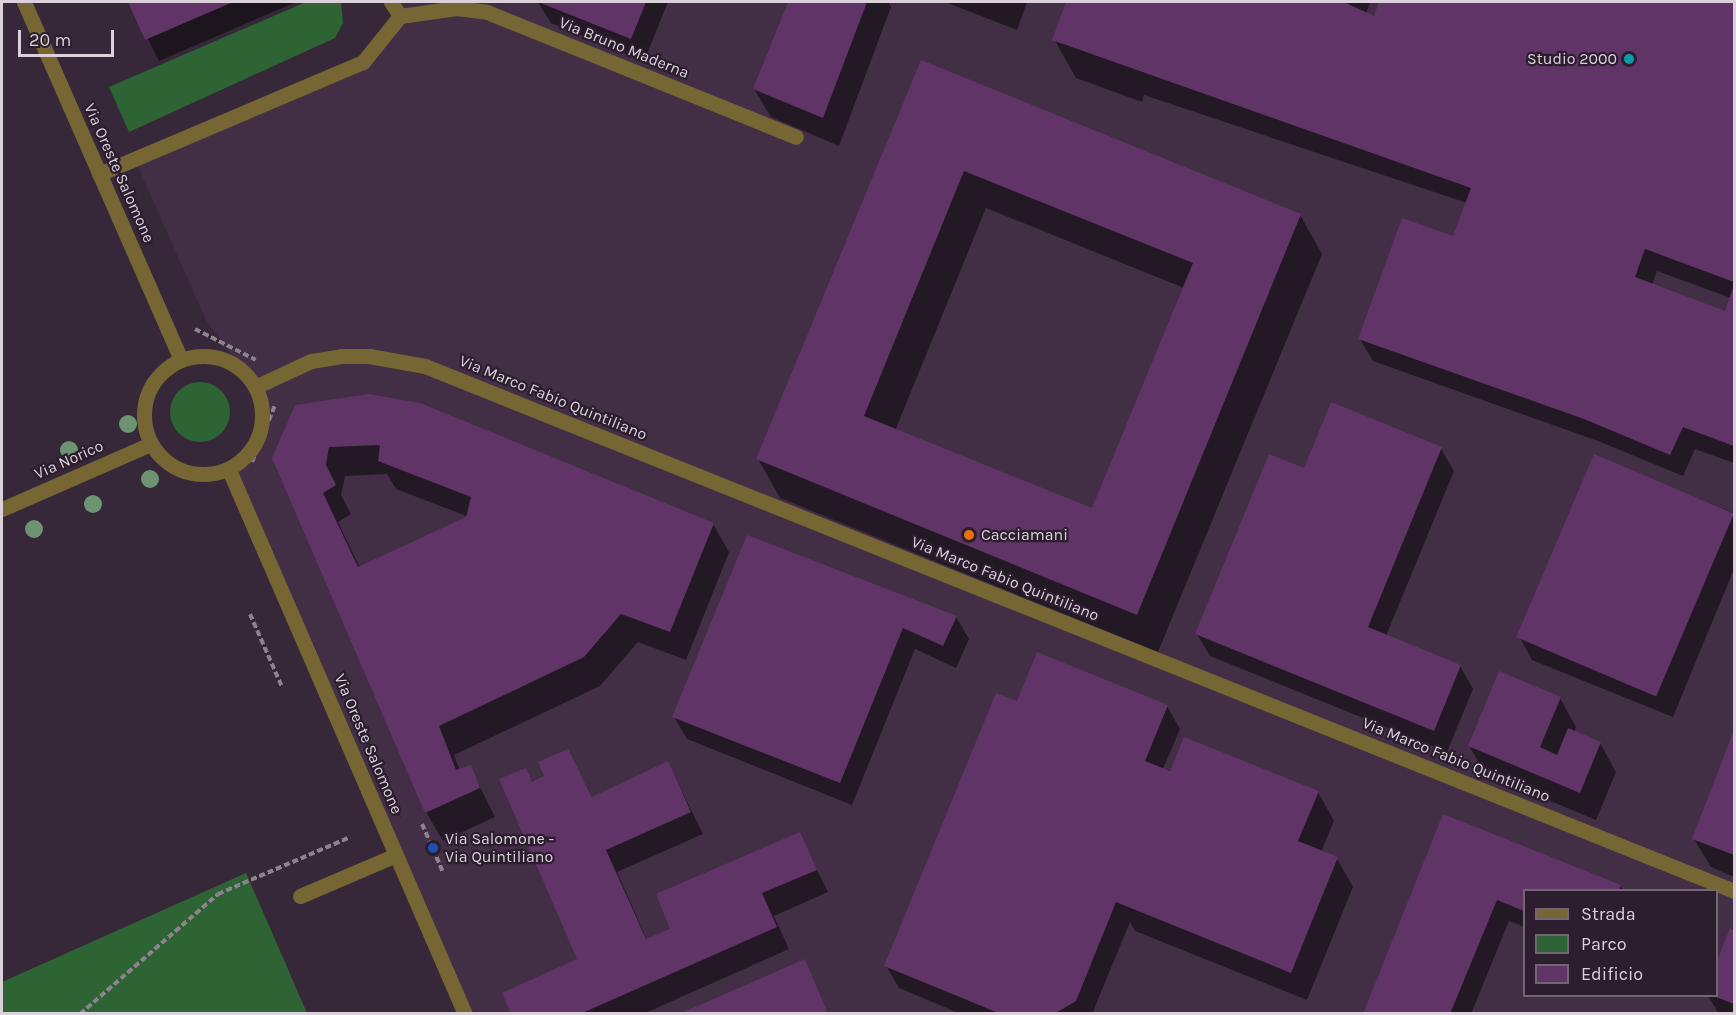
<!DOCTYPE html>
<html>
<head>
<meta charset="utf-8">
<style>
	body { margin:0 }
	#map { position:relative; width:1736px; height:1015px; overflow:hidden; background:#362838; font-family:Karla,sans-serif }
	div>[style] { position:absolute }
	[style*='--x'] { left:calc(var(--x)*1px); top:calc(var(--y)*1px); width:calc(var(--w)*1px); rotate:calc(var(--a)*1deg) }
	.built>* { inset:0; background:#422f45 }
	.green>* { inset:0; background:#2e6334 }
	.round { border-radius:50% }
	.shadow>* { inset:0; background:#0007 }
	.building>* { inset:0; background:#603467; transform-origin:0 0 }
	.path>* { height:4px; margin-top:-2px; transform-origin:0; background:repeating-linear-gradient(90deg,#8d828f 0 6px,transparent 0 9px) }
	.minor>* { height:15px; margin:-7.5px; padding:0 7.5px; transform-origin:7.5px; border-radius:7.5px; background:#756634 }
	.minor>.ring { margin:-7.5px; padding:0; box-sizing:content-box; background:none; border:15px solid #756634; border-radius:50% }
	.trees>* { width:18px; height:18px; margin:-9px; border-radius:50%; background:#6e9372 }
	.dots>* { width:16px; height:16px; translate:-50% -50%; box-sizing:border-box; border:3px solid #2c1e2e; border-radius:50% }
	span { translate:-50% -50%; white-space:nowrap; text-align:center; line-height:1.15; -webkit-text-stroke:4.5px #2c1e2e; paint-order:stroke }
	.street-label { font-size:16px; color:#dad1db }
	.poi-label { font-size:16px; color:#dad1db }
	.right { translate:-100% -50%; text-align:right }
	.left { translate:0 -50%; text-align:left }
	.frame { position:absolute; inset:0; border:3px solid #dad1db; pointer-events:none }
	.legend { position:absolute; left:1523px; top:889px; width:195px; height:108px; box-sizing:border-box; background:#2c1e2e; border:2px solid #726673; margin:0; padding:8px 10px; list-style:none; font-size:18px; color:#dad1db }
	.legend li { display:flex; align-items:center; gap:12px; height:30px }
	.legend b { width:30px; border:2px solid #726673 }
	.scale { position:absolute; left:18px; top:30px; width:96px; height:27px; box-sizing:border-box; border:3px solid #dad1db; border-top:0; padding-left:8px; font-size:18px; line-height:21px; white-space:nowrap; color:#dad1db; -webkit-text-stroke:4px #2c1e2e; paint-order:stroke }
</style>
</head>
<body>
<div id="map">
	<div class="built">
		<i style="clip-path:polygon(evenodd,394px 2px,1734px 2px,1734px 1013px,465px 1013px,229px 470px,254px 443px,260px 426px,261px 408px,255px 387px,206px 320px,135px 160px,363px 62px,400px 16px,394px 2px,1524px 890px,1716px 890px,1716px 996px,1524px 996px,1524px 890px)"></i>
	</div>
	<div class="green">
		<i style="clip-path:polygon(306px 2px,341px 2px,343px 23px,335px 38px,129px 132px,109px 87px)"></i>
		<i class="round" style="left:170px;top:382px;width:60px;height:60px"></i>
		<i style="clip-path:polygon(246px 873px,307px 1013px,2px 1013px,2px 982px)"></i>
	</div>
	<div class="shadow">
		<i style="clip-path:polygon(130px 2px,296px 2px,159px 61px)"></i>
		<i style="clip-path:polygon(538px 2px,668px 2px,644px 61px,551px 23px)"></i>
		<i style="clip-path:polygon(789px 2px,888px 2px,891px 7px,839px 146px,771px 117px,754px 89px)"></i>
		<i style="clip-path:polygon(945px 2px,1027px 2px,1017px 30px)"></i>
		<i style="clip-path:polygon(evenodd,1067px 2px,1370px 2px,1366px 14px,1375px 17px,1381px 2px,1734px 2px,1734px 463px,1695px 449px,1683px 476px,1598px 441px,1373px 361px,1360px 339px,1454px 238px,1467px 203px,1144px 95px,1142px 102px,1076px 78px,1054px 39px,1067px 2px,1657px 271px,1731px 298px,1726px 313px,1652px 285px,1657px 271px)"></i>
		<i style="clip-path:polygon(evenodd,921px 62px,1300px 215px,1322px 254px,1158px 652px,780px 498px,758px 459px,921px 62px,986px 208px,1184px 288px,1093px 510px,895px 431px,986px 208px)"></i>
		<i style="clip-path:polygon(evenodd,369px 395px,713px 524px,729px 552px,686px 660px,638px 642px,600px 686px,454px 755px,460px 771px,470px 767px,495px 817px,443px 841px,426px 812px,273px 458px,369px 395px,387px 474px,396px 489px,469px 517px,360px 568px,338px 522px,351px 514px,341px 495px,345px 476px,387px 474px)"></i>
		<i style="clip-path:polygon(1441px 449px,1454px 471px,1386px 636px,1460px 666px,1473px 689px,1447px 752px,1210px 656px,1197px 634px,1304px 470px)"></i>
		<i style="clip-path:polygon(1595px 456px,1734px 513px,1734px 569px,1673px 717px,1532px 660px,1520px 638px)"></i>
		<i style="clip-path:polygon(748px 537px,956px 617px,969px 639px,956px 668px,915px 649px,852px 805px,687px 739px,674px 717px)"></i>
		<i style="clip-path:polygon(1560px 698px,1576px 727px,1574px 733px,1600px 743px,1616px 772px,1596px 820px,1486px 774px,1469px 746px)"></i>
		<i style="clip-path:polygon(1018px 703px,1167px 706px,1180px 729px,1163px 769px,1318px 792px,1334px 821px,1321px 852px,1337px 859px,1353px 887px,1307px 1000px,1135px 931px,1130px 922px,1092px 1014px,961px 1014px,899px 988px,886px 966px)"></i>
		<i style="clip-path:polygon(1734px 734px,1734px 877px,1711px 867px,1694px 839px)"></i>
		<i style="clip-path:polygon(568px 751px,593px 798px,668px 763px,703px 834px,617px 872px,647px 940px,672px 930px,799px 834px,828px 892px,774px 916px,789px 949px,643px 1014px,513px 1014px,579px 960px,525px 770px,533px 783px,546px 777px)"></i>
		<i style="clip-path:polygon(1443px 816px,1620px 886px,1623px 890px,1524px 890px,1524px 927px,1509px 921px,1471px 1014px,1364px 1014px)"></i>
		<i style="clip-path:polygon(1731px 930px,1734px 931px,1734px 1014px,1719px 1014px,1708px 996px,1716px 996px)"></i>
	</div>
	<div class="building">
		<i style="clip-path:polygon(128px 2px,233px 2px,145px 40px)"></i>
		<i style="clip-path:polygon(538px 2px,646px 2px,631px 39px)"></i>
		<i style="clip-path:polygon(788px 2px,867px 2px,823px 118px,753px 89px)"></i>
		<i style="clip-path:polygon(1066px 2px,1344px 2px,1374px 16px,1379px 2px,1734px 2px,1734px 282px,1645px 249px,1635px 277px,1725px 311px,1734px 285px,1734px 446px,1683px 427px,1670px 455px,1584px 419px,1358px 339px,1402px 218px,1453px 236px,1471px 188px,1052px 40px)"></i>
		<i style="clip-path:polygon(evenodd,921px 60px,1301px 214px,1137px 615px,756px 459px,921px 60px,964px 171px,1193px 263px,1092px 508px,864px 416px,964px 171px)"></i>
		<i style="clip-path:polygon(evenodd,369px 394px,420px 403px,714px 523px,670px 632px,621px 614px,584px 657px,439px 726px,456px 770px,471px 765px,480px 788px,425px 813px,272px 458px,295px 405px,369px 394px,380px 445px,378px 461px,471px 497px,466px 517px,358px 567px,323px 493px,336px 485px,326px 465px,329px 447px,380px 445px)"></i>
		<i style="clip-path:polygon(1331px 402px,1442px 447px,1368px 627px,1461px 665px,1434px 731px,1195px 634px,1269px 454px,1304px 468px)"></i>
		<i style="left:1594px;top:454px;width:152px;height:199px;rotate:23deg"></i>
		<i style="clip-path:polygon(747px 535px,957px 616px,943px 646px,903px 628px,840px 783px,672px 717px)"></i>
		<i style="clip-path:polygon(1037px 652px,1168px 705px,1145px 761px,1170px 771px,1184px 737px,1319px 791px,1298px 841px,1338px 857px,1291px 973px,1116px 902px,1076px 1001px,1054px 1014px,1001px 1014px,884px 966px,996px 693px,1017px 701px)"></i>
		<i style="clip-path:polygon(1499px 671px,1561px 697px,1540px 747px,1557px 755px,1568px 728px,1601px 742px,1580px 793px,1468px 746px)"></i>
		<i style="clip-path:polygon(1734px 730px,1734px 855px,1692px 839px)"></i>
		<i style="clip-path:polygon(568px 749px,592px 797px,668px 761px,691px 812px,606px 850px,646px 939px,670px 929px,656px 894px,800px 832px,817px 870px,762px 893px,777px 927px,580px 1014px,511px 1014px,502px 993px,577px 959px,499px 779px,526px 768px,532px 782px,544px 776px,538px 762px)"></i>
		<i style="clip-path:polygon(1443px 814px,1621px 885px,1619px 890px,1524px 890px,1524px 911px,1497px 900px,1450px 1014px,1363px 1014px)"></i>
		<i style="clip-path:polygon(1730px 928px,1734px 930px,1734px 1004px,1716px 997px,1716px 963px)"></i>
		<i style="clip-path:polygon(805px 959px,828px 1014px,679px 1014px)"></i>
	</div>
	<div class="path">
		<i style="--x:195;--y:329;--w:68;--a:26.9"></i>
		<i style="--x:252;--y:462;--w:61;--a:-68"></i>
		<i style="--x:250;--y:614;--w:80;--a:66.3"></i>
		<i style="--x:422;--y:824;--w:52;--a:66.4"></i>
		<i style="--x:80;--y:1014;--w:183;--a:-41"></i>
		<i style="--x:218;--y:894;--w:142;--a:-23.3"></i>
	</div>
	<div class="minor">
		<i style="--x:24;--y:2;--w:391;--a:66.3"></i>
		<i style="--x:391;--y:2;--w:17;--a:57"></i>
		<i style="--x:99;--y:174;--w:287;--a:-23"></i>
		<i style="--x:363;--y:62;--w:59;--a:-51.2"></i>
		<i style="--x:400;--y:16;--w:57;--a:-8.1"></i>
		<i style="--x:456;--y:8;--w:31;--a:7"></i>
		<i style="--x:487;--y:12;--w:333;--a:22"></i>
		<i class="ring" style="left:144px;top:356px;width:103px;height:103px"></i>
		<i style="--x:255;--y:387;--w:62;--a:-24.9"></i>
		<i style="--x:311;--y:361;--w:31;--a:-9"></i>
		<i style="--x:342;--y:356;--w:27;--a:0"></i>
		<i style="--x:369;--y:356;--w:57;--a:10.1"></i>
		<i style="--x:425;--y:366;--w:1410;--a:21.85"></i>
		<i style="--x:229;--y:470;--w:593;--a:66.55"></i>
		<i style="--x:2;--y:509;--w:163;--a:-23.6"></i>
		<i style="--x:300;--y:896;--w:104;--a:-23.1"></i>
	</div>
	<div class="trees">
		<i style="left:128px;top:424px"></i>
		<i style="left:69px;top:450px"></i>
		<i style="left:150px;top:479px"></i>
		<i style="left:93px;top:504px"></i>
		<i style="left:34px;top:529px"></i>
	</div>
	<div class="dots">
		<i style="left:1629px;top:59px;background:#0f9aa8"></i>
		<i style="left:969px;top:535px;background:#e8710a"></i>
		<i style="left:433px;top:848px;background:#1a4fb4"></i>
	</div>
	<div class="street-label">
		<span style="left:624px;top:48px;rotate:22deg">Via Bruno Maderna</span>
		<span style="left:119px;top:173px;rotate:66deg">Via Oreste Salomone</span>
		<span style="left:553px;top:398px;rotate:22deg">Via Marco Fabio Quintiliano</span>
		<span style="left:69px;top:460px;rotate:-24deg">Via Norico</span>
		<span style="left:1005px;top:579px;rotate:22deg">Via Marco Fabio Quintiliano</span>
		<span style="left:368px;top:744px;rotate:67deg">Via Oreste Salomone</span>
		<span style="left:1456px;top:760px;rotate:22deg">Via Marco Fabio Quintiliano</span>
	</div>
	<div class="poi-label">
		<span class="right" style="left:1617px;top:59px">Studio 2000</span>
		<span class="left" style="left:981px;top:535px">Cacciamani</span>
		<span class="left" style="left:445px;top:848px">Via Salomone -<br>Via Quintiliano</span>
	</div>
	<div class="frame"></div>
	<ul class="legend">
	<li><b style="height:8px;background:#756634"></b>Strada</li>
	<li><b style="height:16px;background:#2e6334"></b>Parco</li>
	<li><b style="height:16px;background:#603467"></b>Edificio</li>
	</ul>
	<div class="scale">20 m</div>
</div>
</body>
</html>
